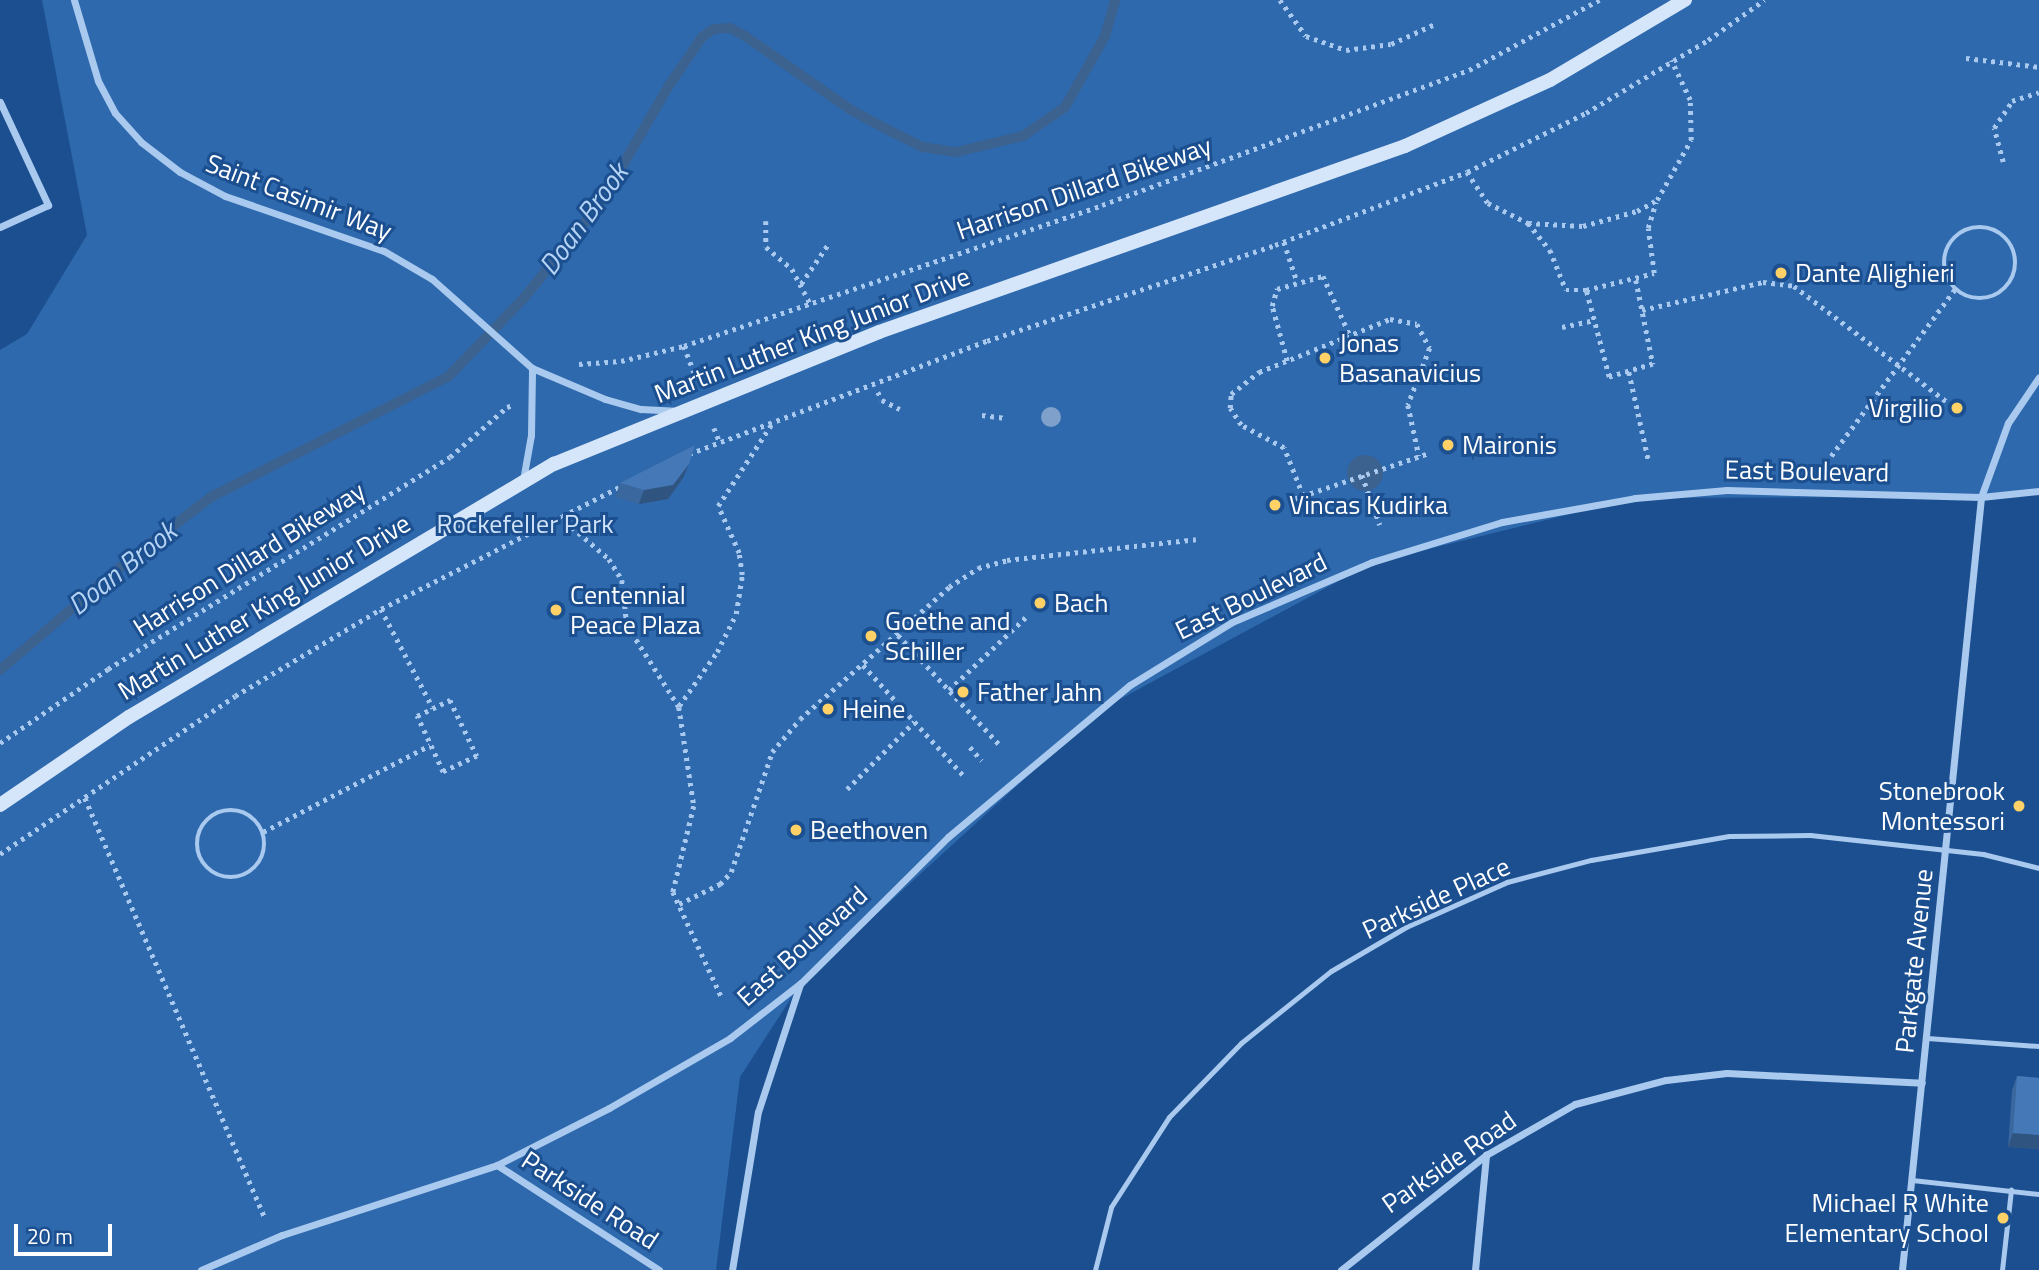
<!DOCTYPE html>
<html>
<head>
<meta charset="utf-8">
<style>
	body { margin:0 }
	#map { position:relative; width:2039px; height:1270px; overflow:hidden; background:#1b4f8f; font-family:"Titillium Web",sans-serif }
	div>[style] { position:absolute }
	[style*='--x'] { left:calc(var(--x)*1px); top:calc(var(--y)*1px); width:calc(var(--w)*1px); rotate:calc(var(--a)*1deg) }
	.green>* { inset:0; background:#2e69ad }
	.water>* { inset:0; background:#3c6290 }
	.round { border-radius:50% }
	.stream>* { height:10px; margin:-5px; padding:0 5px; transform-origin:5px; border-radius:5px; background:#3c6290 }
	.path>* { height:4.5px; margin-top:-2.25px; transform-origin:0; background:repeating-linear-gradient(90deg,#a9c9ee 0 3.5px,transparent 0 8.5px) }
	.path>.ring { margin:-2.25px; padding:0; box-sizing:content-box; background:none; border:4.5px solid #a9c9ee; border-radius:50% }
	.service>* { height:5px; margin:-2.5px; padding:0 2.5px; transform-origin:2.5px; border-radius:2.5px; background:#a9c9ee }
	.minor>* { height:7px; margin:-3.5px; padding:0 3.5px; transform-origin:3.5px; border-radius:3.5px; background:#a9c9ee }
	.secondary>* { height:14px; margin:-7px; padding:0 7px; transform-origin:7px; border-radius:7px; background:#d6e6fa }
	.trees>* { width:20px; height:20px; margin:-10px; border-radius:50%; background:#7ea0ca }
	.wall>* { inset:0; background:#3a679d }
	.shaded-wall>* { inset:0; background:#305480 }
	.building>* { inset:0; background:#4478b7 }
	.dots>* { width:19px; height:19px; translate:-50% -50%; box-sizing:border-box; border:4px solid #1b4f8f; border-radius:50% }
	span { translate:-50% -50%; white-space:nowrap; text-align:center; line-height:1.15; -webkit-text-stroke:6px #1b4f8f; paint-order:stroke }
	.street-label { font-size:26px; color:#fff }
	.poi-label { font-size:26px; color:#fff }
	.left { translate:0 -50%; text-align:left }
	.right { translate:-100% -50%; text-align:right }
	.park-label { font-size:26px; color:#cfe3fa }
	.water-label { font-size:28px; color:#b5d3f5; font-style:italic }
	.scale { position:absolute; left:14px; top:1224px; width:98px; height:32px; box-sizing:border-box; border:4px solid #fff; border-top:0; padding-left:9px; font-size:21px; line-height:24px; white-space:nowrap; color:#fff; -webkit-text-stroke:5px #1b4f8f; paint-order:stroke }
</style>
</head>
<body>
<div id="map">
	<div class="green">
		<i style="clip-path:polygon(42px 0,2039px 0,2039px 491px,1981px 497px,1635px 498px,1372px 563px,1100px 710px,801px 983px,740px 1077px,716px 1270px,0 1270px,0 350px,27px 334px,87px 235px)"></i>
	</div>
	<div class="water">
		<i class="round" style="left:1347px;top:455px;width:36px;height:36px"></i>
	</div>
	<div class="stream">
		<i style="--x:0;--y:670;--w:171;--a:-40.5"></i>
		<i style="--x:130;--y:559;--w:102;--a:-37.4"></i>
		<i style="--x:211;--y:497;--w:266;--a:-26.9"></i>
		<i style="--x:448;--y:377;--w:110;--a:-46.1"></i>
		<i style="--x:524;--y:298;--w:124;--a:-51.2"></i>
		<i style="--x:602;--y:201;--w:132;--a:-59.9"></i>
		<i style="--x:668;--y:87;--w:60;--a:-55.8"></i>
		<i style="--x:702;--y:37;--w:14;--a:-34"></i>
		<i style="--x:714;--y:29;--w:16;--a:-4"></i>
		<i style="--x:730;--y:28;--w:17;--a:28"></i>
		<i style="--x:745;--y:36;--w:129;--a:34.9"></i>
		<i style="--x:851;--y:110;--w:44;--a:28.3"></i>
		<i style="--x:890;--y:131;--w:37;--a:26"></i>
		<i style="--x:923;--y:147;--w:33;--a:9"></i>
		<i style="--x:956;--y:152;--w:69;--a:-13.4"></i>
		<i style="--x:1023;--y:136;--w:51;--a:-34.6"></i>
		<i style="--x:1065;--y:107;--w:81;--a:-60.6"></i>
		<i style="--x:1105;--y:36;--w:37;--a:-74"></i>
	</div>
	<div class="path">
		<i style="--x:1280;--y:0;--w:44;--a:54.2"></i>
		<i style="--x:1306;--y:36;--w:42;--a:19.3"></i>
		<i style="--x:1346;--y:50;--w:45;--a:-7.6"></i>
		<i style="--x:1391;--y:44;--w:48;--a:-24.4"></i>
		<i style="--x:1966;--y:58;--w:74;--a:7"></i>
		<i style="--x:2003;--y:162;--w:35;--a:-105"></i>
		<i style="--x:1994;--y:128;--w:32;--a:-56"></i>
		<i style="--x:2012;--y:101;--w:28;--a:-18"></i>
		<i style="--x:1467;--y:172;--w:37;--a:56"></i>
		<i style="--x:1488;--y:203;--w:45;--a:26.6"></i>
		<i style="--x:1528;--y:223;--w:55;--a:3.1"></i>
		<i style="--x:1583;--y:226;--w:56;--a:-15.5"></i>
		<i style="--x:1637;--y:211;--w:23;--a:-29"></i>
		<i style="--x:1657;--y:200;--w:69;--a:-60.5"></i>
		<i style="--x:1691;--y:140;--w:40;--a:-91.4"></i>
		<i style="--x:1690;--y:100;--w:44;--a:-115.4"></i>
		<i style="--x:766;--y:221;--w:26;--a:90"></i>
		<i style="--x:766;--y:247;--w:34;--a:40"></i>
		<i style="--x:792;--y:269;--w:41;--a:62.2"></i>
		<i style="--x:1528;--y:223;--w:35;--a:51"></i>
		<i style="--x:1550;--y:250;--w:43;--a:68.2"></i>
		<i style="--x:1566;--y:290;--w:20;--a:0"></i>
		<i class="ring" style="left:1944px;top:227px;width:67.5px;height:67.5px"></i>
		<i style="--x:1284;--y:242;--w:41;--a:71.6"></i>
		<i style="--x:1636;--y:280;--w:86;--a:78.6"></i>
		<i style="--x:1653;--y:364;--w:46;--a:163.5"></i>
		<i style="--x:1609;--y:377;--w:90;--a:-104.8"></i>
		<i style="--x:1586;--y:290;--w:70;--a:-14"></i>
		<i style="--x:1654;--y:273;--w:45;--a:-97.6"></i>
		<i style="--x:1648;--y:228;--w:27;--a:-73"></i>
		<i style="--x:801;--y:284;--w:50;--a:-55.7"></i>
		<i style="--x:1642;--y:310;--w:124;--a:-13"></i>
		<i style="--x:1763;--y:282;--w:31;--a:7"></i>
		<i style="--x:1794;--y:286;--w:196;--a:37.1"></i>
		<i style="--x:1562;--y:327;--w:33;--a:-12"></i>
		<i style="--x:684;--y:346;--w:28;--a:69"></i>
		<i style="--x:1287;--y:361;--w:57;--a:-105.3"></i>
		<i style="--x:1272;--y:306;--w:18;--a:-74"></i>
		<i style="--x:1277;--y:289;--w:48;--a:-15.8"></i>
		<i style="--x:1323;--y:276;--w:63;--a:65.5"></i>
		<i style="--x:579;--y:364;--w:42;--a:-4.1"></i>
		<i style="--x:621;--y:361;--w:65;--a:-13.4"></i>
		<i style="--x:684;--y:346;--w:441;--a:-18.6"></i>
		<i style="--x:1102;--y:205;--w:391;--a:-20.2"></i>
		<i style="--x:1469;--y:70;--w:148;--a:-28.3"></i>
		<i style="--x:1629;--y:372;--w:92;--a:77.5"></i>
		<i style="--x:878;--y:392;--w:9;--a:63"></i>
		<i style="--x:882;--y:400;--w:20;--a:27"></i>
		<i style="--x:982;--y:415;--w:24;--a:7"></i>
		<i style="--x:714;--y:428;--w:16;--a:68"></i>
		<i style="--x:689;--y:454;--w:319;--a:-20.8"></i>
		<i style="--x:987;--y:341;--w:304;--a:-18.4"></i>
		<i style="--x:1275;--y:245;--w:205;--a:-20.8"></i>
		<i style="--x:1467;--y:172;--w:133;--a:-26.4"></i>
		<i style="--x:1586;--y:113;--w:142;--a:-30.9"></i>
		<i style="--x:1708;--y:40;--w:69;--a:-35.5"></i>
		<i style="--x:1831;--y:456;--w:208;--a:-53.4"></i>
		<i style="--x:1362;--y:475;--w:53;--a:70.2"></i>
		<i style="--x:1303;--y:496;--w:52;--a:-111.6"></i>
		<i style="--x:1284;--y:448;--w:49;--a:-151.9"></i>
		<i style="--x:1241;--y:425;--w:20;--a:-123"></i>
		<i style="--x:1230;--y:408;--w:14;--a:-86"></i>
		<i style="--x:1231;--y:394;--w:36;--a:-38"></i>
		<i style="--x:1259;--y:372;--w:141;--a:-22"></i>
		<i style="--x:1390;--y:319;--w:27;--a:10"></i>
		<i style="--x:1417;--y:324;--w:27;--a:62"></i>
		<i style="--x:1430;--y:348;--w:61;--a:111.1"></i>
		<i style="--x:1408;--y:405;--w:52;--a:77.8"></i>
		<i style="--x:1294;--y:499;--w:143;--a:-18.8"></i>
		<i style="--x:559;--y:516;--w:66;--a:40.7"></i>
		<i style="--x:609;--y:559;--w:25;--a:58"></i>
		<i style="--x:622;--y:580;--w:45;--a:83.7"></i>
		<i style="--x:627;--y:625;--w:97;--a:57.6"></i>
		<i style="--x:679;--y:707;--w:100;--a:81.4"></i>
		<i style="--x:694;--y:806;--w:89;--a:103.7"></i>
		<i style="--x:673;--y:892;--w:117;--a:65.2"></i>
		<i style="--x:381;--y:609;--w:112;--a:62.3"></i>
		<i style="--x:898;--y:635;--w:149;--a:47.2"></i>
		<i style="--x:863;--y:665;--w:151;--a:47.7"></i>
		<i style="--x:949;--y:690;--w:109;--a:-43.5"></i>
		<i style="--x:450;--y:700;--w:62;--a:64.3"></i>
		<i style="--x:477;--y:756;--w:38;--a:155"></i>
		<i style="--x:443;--y:772;--w:62;--a:-114.9"></i>
		<i style="--x:417;--y:716;--w:37;--a:-26"></i>
		<i style="--x:679;--y:706;--w:66;--a:-54.9"></i>
		<i style="--x:717;--y:652;--w:42;--a:-63.4"></i>
		<i style="--x:736;--y:614;--w:39;--a:-81"></i>
		<i style="--x:742;--y:575;--w:22;--a:-98"></i>
		<i style="--x:739;--y:553;--w:51;--a:-114.1"></i>
		<i style="--x:718;--y:506;--w:97;--a:-56.8"></i>
		<i style="--x:0;--y:743;--w:131;--a:-34.4"></i>
		<i style="--x:108;--y:669;--w:402;--a:-31.8"></i>
		<i style="--x:450;--y:457;--w:76;--a:-41.3"></i>
		<i style="--x:507;--y:407;--w:7;--a:-16"></i>
		<i style="--x:970;--y:747;--w:18;--a:49"></i>
		<i style="--x:847;--y:789;--w:95;--a:-45"></i>
		<i style="--x:85;--y:798;--w:455;--a:66.8"></i>
		<i class="ring" style="left:197px;top:810px;width:63.5px;height:63.5px"></i>
		<i style="--x:263;--y:832;--w:188;--a:-27.5"></i>
		<i style="--x:0;--y:854;--w:283;--a:-33.9"></i>
		<i style="--x:235;--y:696;--w:170;--a:-30.8"></i>
		<i style="--x:381;--y:609;--w:270;--a:-27.1"></i>
		<i style="--x:679;--y:904;--w:46;--a:-26"></i>
		<i style="--x:720;--y:884;--w:16;--a:-47"></i>
		<i style="--x:731;--y:872;--w:127;--a:-71.1"></i>
		<i style="--x:772;--y:752;--w:43;--a:-49.7"></i>
		<i style="--x:800;--y:719;--w:199;--a:-41.5"></i>
		<i style="--x:949;--y:587;--w:35;--a:-33"></i>
		<i style="--x:978;--y:568;--w:30;--a:-15"></i>
		<i style="--x:1007;--y:560;--w:190;--a:-6.3"></i>
	</div>
	<div class="service">
		<i style="--x:1927;--y:1038;--w:112;--a:4.1"></i>
		<i style="--x:1912;--y:1180;--w:128;--a:6.3"></i>
		<i style="--x:1095;--y:1270;--w:65;--a:-75.7"></i>
		<i style="--x:1111;--y:1207;--w:107;--a:-57.2"></i>
		<i style="--x:1169;--y:1117;--w:103;--a:-45.8"></i>
		<i style="--x:1241;--y:1043;--w:115;--a:-38.7"></i>
		<i style="--x:1331;--y:971;--w:87;--a:-30.4"></i>
		<i style="--x:1406;--y:927;--w:111;--a:-24"></i>
		<i style="--x:1507;--y:882;--w:87;--a:-14.7"></i>
		<i style="--x:1591;--y:860;--w:140;--a:-9.9"></i>
		<i style="--x:1729;--y:836;--w:81;--a:-0.7"></i>
		<i style="--x:1810;--y:835;--w:174;--a:6.3"></i>
		<i style="--x:1983;--y:854;--w:58;--a:14"></i>
		<i style="--x:2002;--y:1270;--w:81;--a:-83.6"></i>
	</div>
	<div class="minor">
		<i style="--x:74;--y:0;--w:84;--a:73.5"></i>
		<i style="--x:98;--y:81;--w:36;--a:62"></i>
		<i style="--x:115;--y:113;--w:39;--a:48"></i>
		<i style="--x:141;--y:142;--w:49;--a:37.6"></i>
		<i style="--x:180;--y:172;--w:51;--a:28.1"></i>
		<i style="--x:225;--y:196;--w:168;--a:19.1"></i>
		<i style="--x:384;--y:251;--w:56;--a:30.3"></i>
		<i style="--x:432;--y:279;--w:134;--a:41.7"></i>
		<i style="--x:532;--y:368;--w:79;--a:23"></i>
		<i style="--x:605;--y:399;--w:37;--a:16"></i>
		<i style="--x:641;--y:409;--w:34;--a:3"></i>
		<i style="--x:0;--y:102;--w:114;--a:65"></i>
		<i style="--x:48;--y:205;--w:53;--a:155.4"></i>
		<i style="--x:523;--y:480;--w:46;--a:-79.9"></i>
		<i style="--x:531;--y:435;--w:67;--a:-89.1"></i>
		<i style="--x:497;--y:1165;--w:193;--a:32.9"></i>
		<i style="--x:201;--y:1270;--w:88;--a:-23.4"></i>
		<i style="--x:282;--y:1235;--w:226;--a:-18"></i>
		<i style="--x:497;--y:1165;--w:126;--a:-27"></i>
		<i style="--x:609;--y:1108;--w:140;--a:-30"></i>
		<i style="--x:730;--y:1038;--w:90;--a:-37.8"></i>
		<i style="--x:801;--y:983;--w:207;--a:-44.8"></i>
		<i style="--x:948;--y:837;--w:237;--a:-39.9"></i>
		<i style="--x:1130;--y:685;--w:120;--a:-31.7"></i>
		<i style="--x:1232;--y:622;--w:152;--a:-23.2"></i>
		<i style="--x:1372;--y:562;--w:136;--a:-17.1"></i>
		<i style="--x:1502;--y:522;--w:135;--a:-10.2"></i>
		<i style="--x:1635;--y:498;--w:92;--a:-5"></i>
		<i style="--x:1727;--y:490;--w:254;--a:1.6"></i>
		<i style="--x:1981;--y:497;--w:58;--a:-5.9"></i>
		<i style="--x:732;--y:1270;--w:160;--a:-80.7"></i>
		<i style="--x:758;--y:1112;--w:135;--a:-71.8"></i>
		<i style="--x:1341;--y:1270;--w:185;--a:-38.4"></i>
		<i style="--x:1486;--y:1155;--w:103;--a:-29.8"></i>
		<i style="--x:1575;--y:1104;--w:94;--a:-14.8"></i>
		<i style="--x:1666;--y:1080;--w:61;--a:-6.5"></i>
		<i style="--x:1727;--y:1073;--w:195;--a:2.9"></i>
		<i style="--x:1475;--y:1270;--w:116;--a:-84.5"></i>
		<i style="--x:1902;--y:1270;--w:777;--a:-84.16"></i>
		<i style="--x:1981;--y:497;--w:79;--a:-70"></i>
		<i style="--x:2008;--y:423;--w:55;--a:-56"></i>
	</div>
	<div class="secondary">
		<i style="--x:0;--y:805;--w:156;--a:-34.3"></i>
		<i style="--x:129;--y:717;--w:495;--a:-30.8"></i>
		<i style="--x:554;--y:464;--w:351;--a:-22.1"></i>
		<i style="--x:879;--y:332;--w:558;--a:-19.47"></i>
		<i style="--x:1405;--y:146;--w:159;--a:-24.5"></i>
		<i style="--x:1550;--y:80;--w:157;--a:-30.7"></i>
	</div>
	<div class="trees">
		<i style="left:1051px;top:417px"></i>
	</div>
	<div class="wall">
		<i style="clip-path:polygon(683px 478px,668px 499px,639px 504px,615px 497px,620px 483px)"></i>
		<i style="clip-path:polygon(2017px 1076px,2039px 1078px,2039px 1149px,2008px 1147px,2012px 1090px)"></i>
	</div>
	<div class="shaded-wall">
		<i style="clip-path:polygon(689px 464px,683px 478px,668px 499px,639px 504px,644px 490px)"></i>
		<i style="clip-path:polygon(2013px 1133px,2039px 1135px,2039px 1149px,2008px 1147px)"></i>
	</div>
	<div class="building">
		<i style="clip-path:polygon(695px 445px,689px 464px,673px 485px,644px 490px,620px 483px)"></i>
		<i style="clip-path:polygon(2017px 1076px,2039px 1078px,2039px 1135px,2013px 1133px)"></i>
	</div>
	<div class="dots">
		<i style="left:1781px;top:273px;background:#ffd166"></i>
		<i style="left:1325px;top:358px;background:#ffd166"></i>
		<i style="left:1957px;top:408px;background:#ffd166"></i>
		<i style="left:1448px;top:445px;background:#ffd166"></i>
		<i style="left:1275px;top:505px;background:#ffd166"></i>
		<i style="left:1040px;top:603px;background:#ffd166"></i>
		<i style="left:556px;top:610px;background:#ffd166"></i>
		<i style="left:871px;top:636px;background:#ffd166"></i>
		<i style="left:963px;top:692px;background:#ffd166"></i>
		<i style="left:828px;top:709px;background:#ffd166"></i>
		<i style="left:2019px;top:806px;background:#ffd166"></i>
		<i style="left:796px;top:830px;background:#ffd166"></i>
		<i style="left:2003px;top:1218px;background:#ffd166"></i>
	</div>
	<div class="street-label">
		<span style="left:1084px;top:188px;rotate:-19deg">Harrison Dillard Bikeway</span>
		<span style="left:299px;top:197px;rotate:21deg">Saint Casimir Way</span>
		<span style="left:812px;top:335px;rotate:-21deg">Martin Luther King Junior Drive</span>
		<span style="left:1807px;top:471px;rotate:1deg">East Boulevard</span>
		<span style="left:249px;top:559px;rotate:-32deg">Harrison Dillard Bikeway</span>
		<span style="left:1251px;top:596px;rotate:-26deg">East Boulevard</span>
		<span style="left:264px;top:607px;rotate:-31deg">Martin Luther King Junior Drive</span>
		<span style="left:1436px;top:898px;rotate:-25deg">Parkside Place</span>
		<span style="left:802px;top:946px;rotate:-42deg">East Boulevard</span>
		<span style="left:1914px;top:961px;rotate:-84deg">Parkgate Avenue</span>
		<span style="left:1449px;top:1162px;rotate:-35deg">Parkside Road</span>
		<span style="left:590px;top:1200px;rotate:33deg">Parkside Road</span>
	</div>
	<div class="poi-label">
		<span class="left" style="left:1795px;top:273px">Dante Alighieri</span>
		<span class="left" style="left:1339px;top:358px">Jonas<br>Basanavicius</span>
		<span class="right" style="left:1943px;top:408px">Virgilio</span>
		<span class="left" style="left:1462px;top:445px">Maironis</span>
		<span class="left" style="left:1289px;top:505px">Vincas Kudirka</span>
		<span class="left" style="left:570px;top:610px">Centennial<br>Peace Plaza</span>
		<span class="left" style="left:1054px;top:603px">Bach</span>
		<span class="left" style="left:885px;top:636px">Goethe and<br>Schiller</span>
		<span class="left" style="left:977px;top:692px">Father Jahn</span>
		<span class="left" style="left:842px;top:709px">Heine</span>
		<span class="right" style="left:2005px;top:806px">Stonebrook<br>Montessori</span>
		<span class="left" style="left:810px;top:830px">Beethoven</span>
		<span class="right" style="left:1989px;top:1218px">Michael R White<br>Elementary School</span>
	</div>
	<div class="park-label">
		<span style="left:525px;top:524px">Rockefeller Park</span>
	</div>
	<div class="water-label">
		<span style="left:583px;top:219px;rotate:-54deg">Doan Brook</span>
		<span style="left:122px;top:568px;rotate:-39deg">Doan Brook</span>
	</div>
	<div class="scale">20 m</div>
</div>
</body>
</html>
